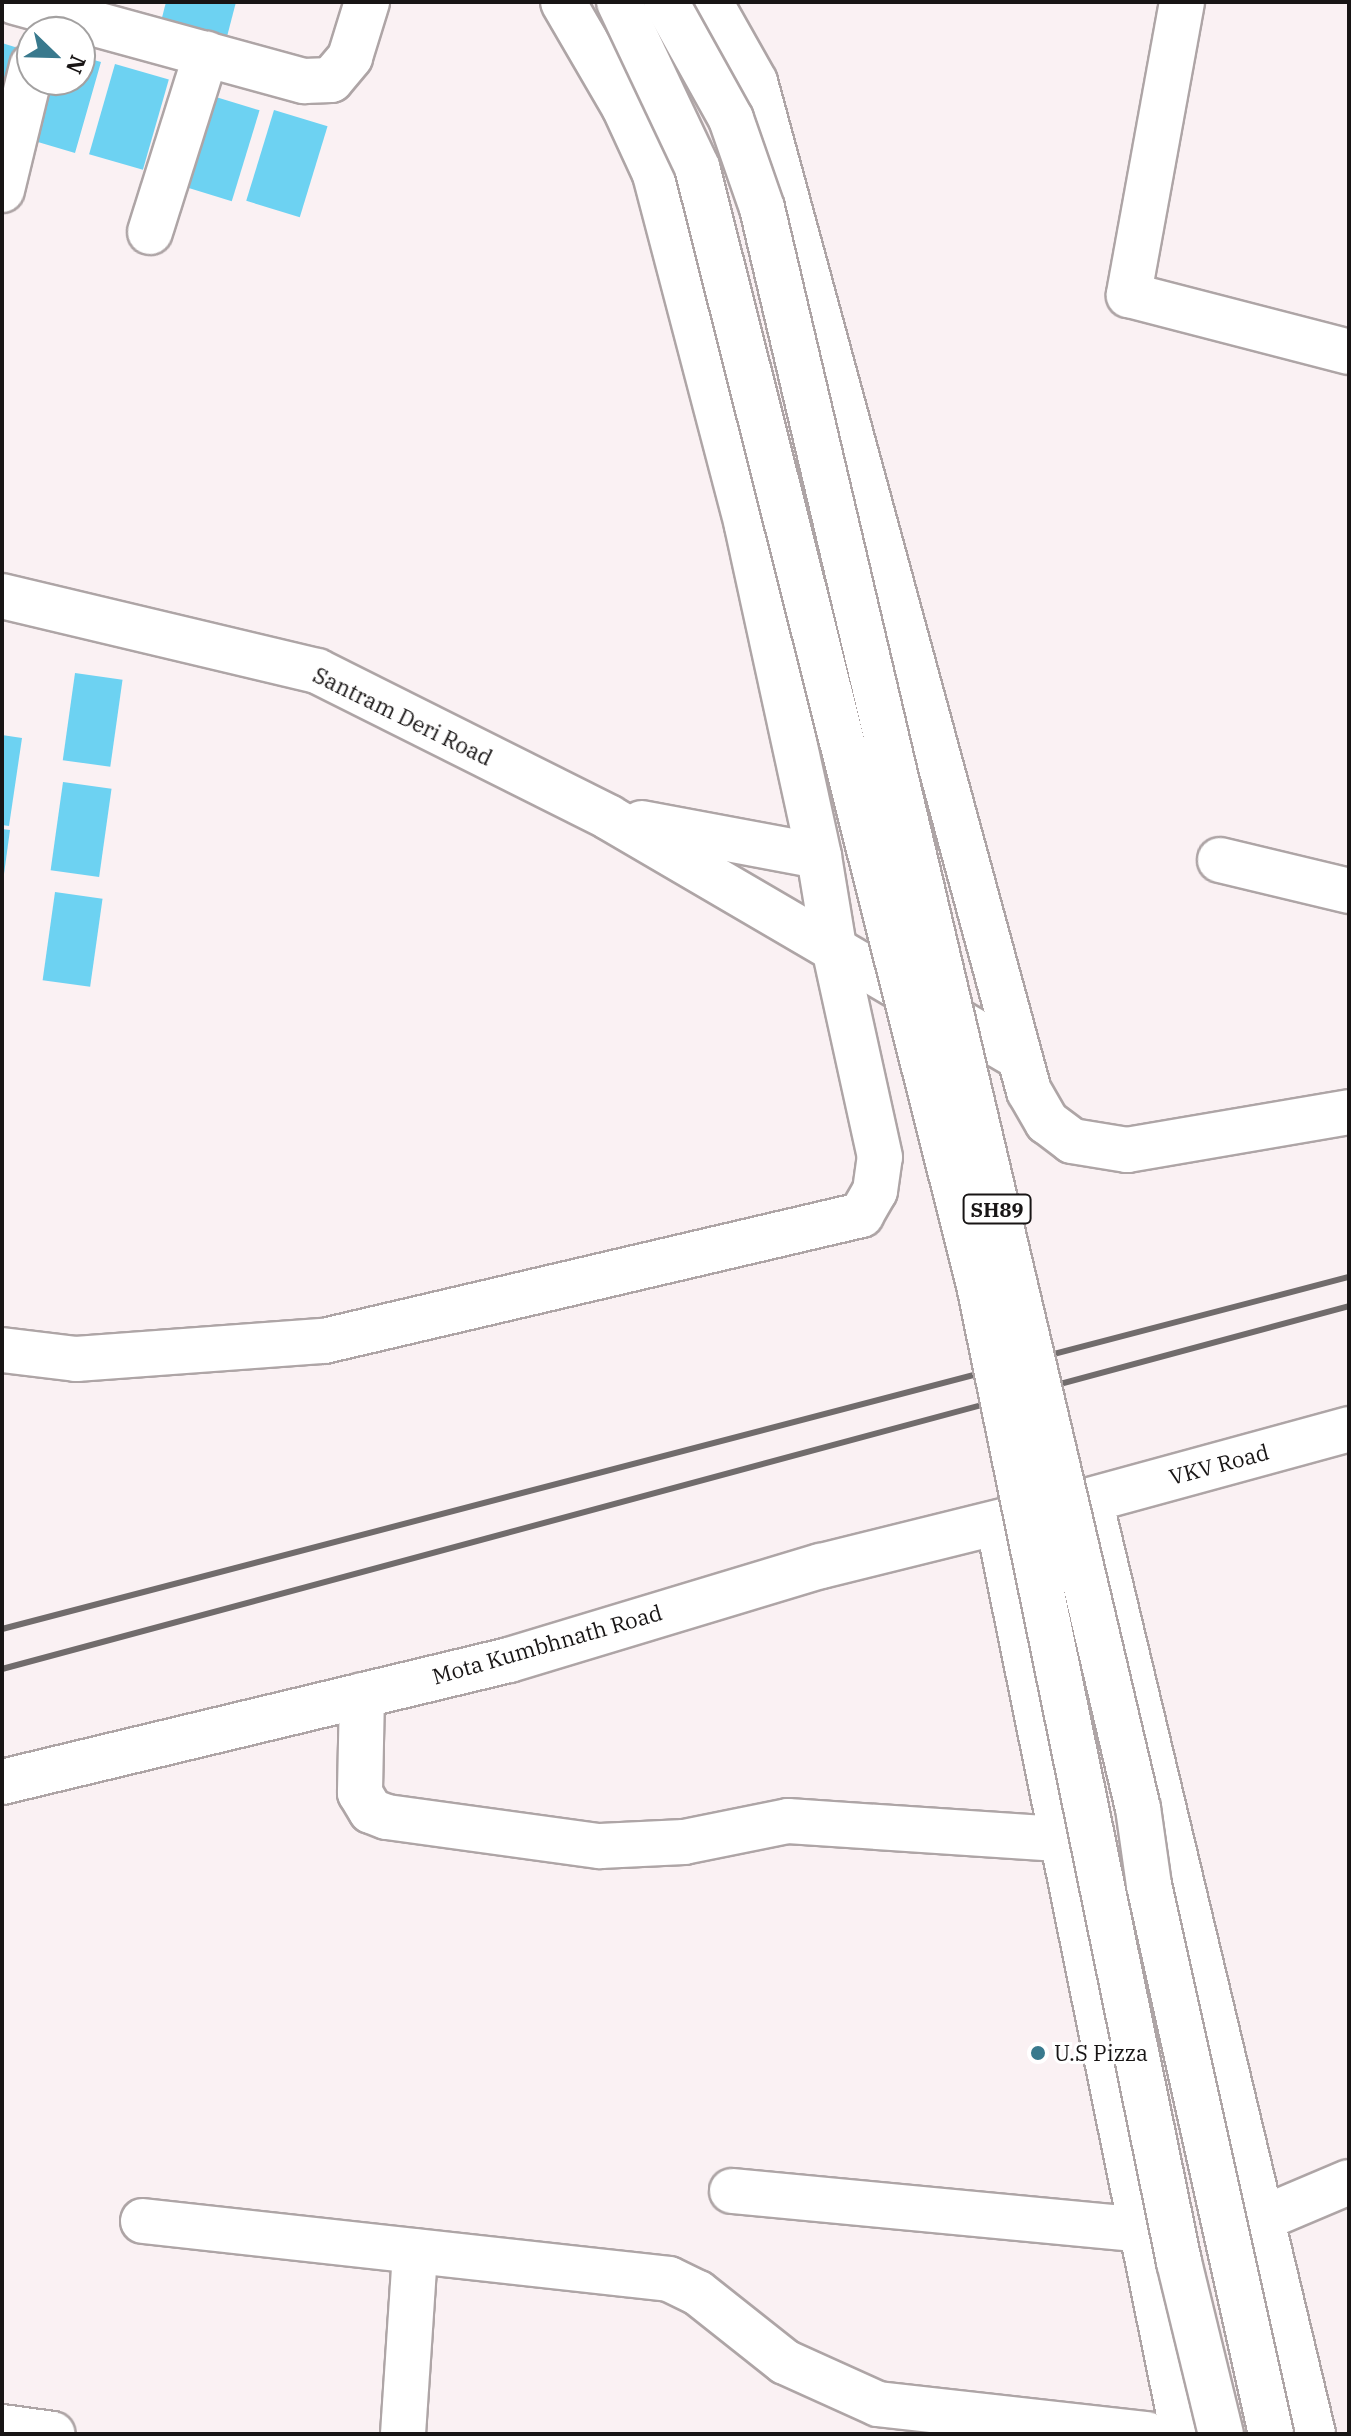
<!DOCTYPE html>
<html>
<head>
<meta charset="utf-8">
<style>
	body { margin:0 }
	#map { position:relative; width:1351px; height:2436px; overflow:hidden; background:#faf1f3; font-family:"IBM Plex Serif",serif }
	div>[style] { position:absolute }
	[style*='--x'] { left:calc(var(--x)*1px); top:calc(var(--y)*1px); width:calc(var(--w)*1px); rotate:calc(var(--a)*1deg) }
	.building>* { inset:0; background:#6dd2f2; transform-origin:0 0 }
	.roads { filter:drop-shadow(2px 0 #aea5a6) drop-shadow(-2px 0 #aea5a6) drop-shadow(0 2px #aea5a6) drop-shadow(0 -2px #aea5a6) }
	.minor>* { height:44px; margin:-22px; padding:0 22px; transform-origin:22px; border-radius:22px; background:#fff }
	.tertiary>* { height:44px; margin:-22px; padding:0 22px; transform-origin:22px; border-radius:22px; background:#fff }
	.secondary>* { height:44px; margin:-22px; padding:0 22px; transform-origin:22px; border-radius:22px; background:#fff }
	.rail>* { height:6px; margin:-3px; padding:0 3px; transform-origin:3px; border-radius:3px; background:#716c6c }
	.bridges { filter:drop-shadow(2px 0 #aea5a6) drop-shadow(-2px 0 #aea5a6) drop-shadow(0 2px #aea5a6) drop-shadow(0 -2px #aea5a6) }
	.primary-bridge>* { height:44px; margin:-22px; padding:0 22px; transform-origin:22px; border-radius:22px; background:#fff }
	.dots>* { width:22px; height:22px; translate:-50% -50%; box-sizing:border-box; border:4px solid #fff; border-radius:50% }
	span { translate:-50% -50%; white-space:nowrap; text-align:center; line-height:1.15; -webkit-text-stroke:6px #fff; paint-order:stroke }
	.shield-label span { padding:2px 6px; background:#fff; border:2px solid; border-radius:6px; -webkit-text-stroke-width:0 }
	.shield-label { font-size:20px; color:#181515; font-weight:700 }
	.street-label { font-size:22px; color:#181515 }
	.poi-label { font-size:22px; color:#181515 }
	.left { translate:0 -50%; text-align:left }
	.frame { position:absolute; inset:0; border:4px solid #181515; pointer-events:none }
	.north { position:absolute; left:16px; top:16px; width:80px; height:80px; box-sizing:border-box; background:#fff; border:2px solid #a3a1a1; border-radius:50%; rotate:113deg; font-size:22px; font-weight:700; line-height:32px; text-align:center; color:#181515 }
	.north::after { content:''; display:block; margin:auto; width:28px; height:36px; background:#39798d; clip-path:polygon(50% 0,100% 100%,50% 72%,0 100%) }
</style>
</head>
<body>
<div id="map">
	<div class="building">
		<i style="clip-path:polygon(166px 2px,236px 2px,223px 52px,157px 37px)"></i>
		<i style="clip-path:polygon(2px 43px,18px 48px,3px 99px,2px 99px)"></i>
		<i style="clip-path:polygon(80px 56px,101px 62px,75px 153px,21px 137px,37px 80px,80px 80px)"></i>
		<i style="left:115px;top:64px;width:56px;height:94px;rotate:16deg"></i>
		<i style="left:206px;top:94px;width:56px;height:95px;rotate:17deg"></i>
		<i style="left:274px;top:110px;width:56px;height:95px;rotate:17deg"></i>
		<i style="left:75px;top:673px;width:48px;height:88px;rotate:8deg"></i>
		<i style="clip-path:polygon(2px 735px,22px 738px,9px 826px,2px 825px)"></i>
		<i style="left:63px;top:782px;width:49px;height:89px;rotate:8deg"></i>
		<i style="clip-path:polygon(2px 829px,10px 830px,4px 874px,2px 874px)"></i>
		<i style="left:55px;top:892px;width:48px;height:89px;rotate:8deg"></i>
	</div>
	<div class="roads">
		<div class="minor">
			<i style="--x:15;--y:2;--w:300;--a:15.3"></i>
			<i style="--x:304;--y:81;--w:27;--a:-2"></i>
			<i style="--x:331;--y:80;--w:30;--a:-50"></i>
			<i style="--x:350;--y:57;--w:58;--a:-72.8"></i>
			<i style="--x:1182;--y:2;--w:298;--a:100.3"></i>
			<i style="--x:1129;--y:295;--w:227;--a:14.5"></i>
			<i style="--x:2;--y:190;--w:128;--a:-76.4"></i>
			<i style="--x:150;--y:232;--w:187;--a:-72.5"></i>
			<i style="--x:2;--y:596;--w:324;--a:13.4"></i>
			<i style="--x:317;--y:671;--w:326;--a:26.6"></i>
			<i style="--x:608;--y:817;--w:476;--a:30.3"></i>
			<i style="--x:642;--y:823;--w:180;--a:10.6"></i>
			<i style="--x:1220;--y:860;--w:133;--a:13.5"></i>
			<i style="--x:2;--y:1350;--w:75;--a:6.9"></i>
			<i style="--x:76;--y:1359;--w:249;--a:-4.2"></i>
			<i style="--x:324;--y:1341;--w:552;--a:-13.2"></i>
			<i style="--x:861;--y:1215;--w:28;--a:-60"></i>
			<i style="--x:875;--y:1191;--w:34;--a:-82"></i>
			<i style="--x:880;--y:1157;--w:215;--a:-102.4"></i>
			<i style="--x:834;--y:947;--w:92;--a:-99.4"></i>
			<i style="--x:819;--y:856;--w:339;--a:-102.3"></i>
			<i style="--x:747;--y:525;--w:363;--a:-104.7"></i>
			<i style="--x:655;--y:174;--w:74;--a:-114.8"></i>
			<i style="--x:624;--y:107;--w:121;--a:-120.2"></i>
			<i style="--x:998;--y:1523;--w:930;--a:78.52"></i>
			<i style="--x:362;--y:1695;--w:98;--a:91.2"></i>
			<i style="--x:360;--y:1793;--w:21;--a:59"></i>
			<i style="--x:371;--y:1811;--w:17;--a:21"></i>
			<i style="--x:387;--y:1817;--w:215;--a:7.8"></i>
			<i style="--x:600;--y:1846;--w:84;--a:-2.7"></i>
			<i style="--x:684;--y:1842;--w:106;--a:-11.4"></i>
			<i style="--x:788;--y:1821;--w:275;--a:3.8"></i>
			<i style="--x:2;--y:1782;--w:521;--a:-13.53"></i>
			<i style="--x:509;--y:1660;--w:326;--a:-16.8"></i>
			<i style="--x:821;--y:1566;--w:250;--a:-13.9"></i>
			<i style="--x:732;--y:2191;--w:412;--a:5.4"></i>
			<i style="--x:1264;--y:2218;--w:92;--a:-23"></i>
			<i style="--x:143;--y:2221;--w:529;--a:6.29"></i>
			<i style="--x:669;--y:2279;--w:32;--a:26"></i>
			<i style="--x:698;--y:2293;--w:111;--a:38.4"></i>
			<i style="--x:785;--y:2362;--w:102;--a:24.3"></i>
			<i style="--x:878;--y:2404;--w:271;--a:6.4"></i>
			<i style="--x:2;--y:2427;--w:51;--a:7.8"></i>
			<i style="--x:403;--y:2434;--w:183;--a:-86.2"></i>
		</div>
		<div class="tertiary">
			<i style="--x:710;--y:2;--w:92;--a:60.6"></i>
			<i style="--x:755;--y:82;--w:1046;--a:74.81"></i>
			<i style="--x:1029;--y:1091;--w:36;--a:60"></i>
			<i style="--x:1047;--y:1122;--w:31;--a:37"></i>
			<i style="--x:1072;--y:1141;--w:56;--a:9.3"></i>
			<i style="--x:1127;--y:1150;--w:225;--a:-9.7"></i>
		</div>
		<div class="secondary">
			<i style="--x:1313;--y:2434;--w:960;--a:-103.43"></i>
			<i style="--x:1090;--y:1500;--w:269;--a:-15.3"></i>
		</div>
	</div>
	<div class="rail">
		<i style="--x:2;--y:1629;--w:1392;--a:-14.65"></i>
		<i style="--x:2;--y:1669;--w:1395;--a:-15.08"></i>
	</div>
	<div class="bridges">
		<div class="primary-bridge">
			<i style="--x:619;--y:2;--w:183;--a:64.7"></i>
			<i style="--x:697;--y:167;--w:1153;--a:75.84"></i>
			<i style="--x:979;--y:1285;--w:997;--a:78.43"></i>
			<i style="--x:1179;--y:2262;--w:177;--a:76.3"></i>
			<i style="--x:666;--y:2;--w:134;--a:60.9"></i>
			<i style="--x:731;--y:119;--w:94;--a:70.8"></i>
			<i style="--x:762;--y:208;--w:1644;--a:76.78"></i>
			<i style="--x:1138;--y:1808;--w:78;--a:81.9"></i>
			<i style="--x:1149;--y:1885;--w:562;--a:77.47"></i>
		</div>
	</div>
	<div class="dots">
		<i style="left:1038px;top:2053px;background:#39798d"></i>
	</div>
	<div class="shield-label">
		<span style="left:997px;top:1209px">SH89</span>
	</div>
	<div class="street-label">
		<span style="left:403px;top:716px;rotate:26deg">Santram Deri Road</span>
		<span style="left:1219px;top:1464px;rotate:-15deg">VKV Road</span>
		<span style="left:547px;top:1644px;rotate:-16deg">Mota Kumbhnath Road</span>
	</div>
	<div class="poi-label">
		<span class="left" style="left:1054px;top:2053px">U.S Pizza</span>
	</div>
	<div class="frame"></div>
	<div class="north">N</div>
</div>
</body>
</html>
